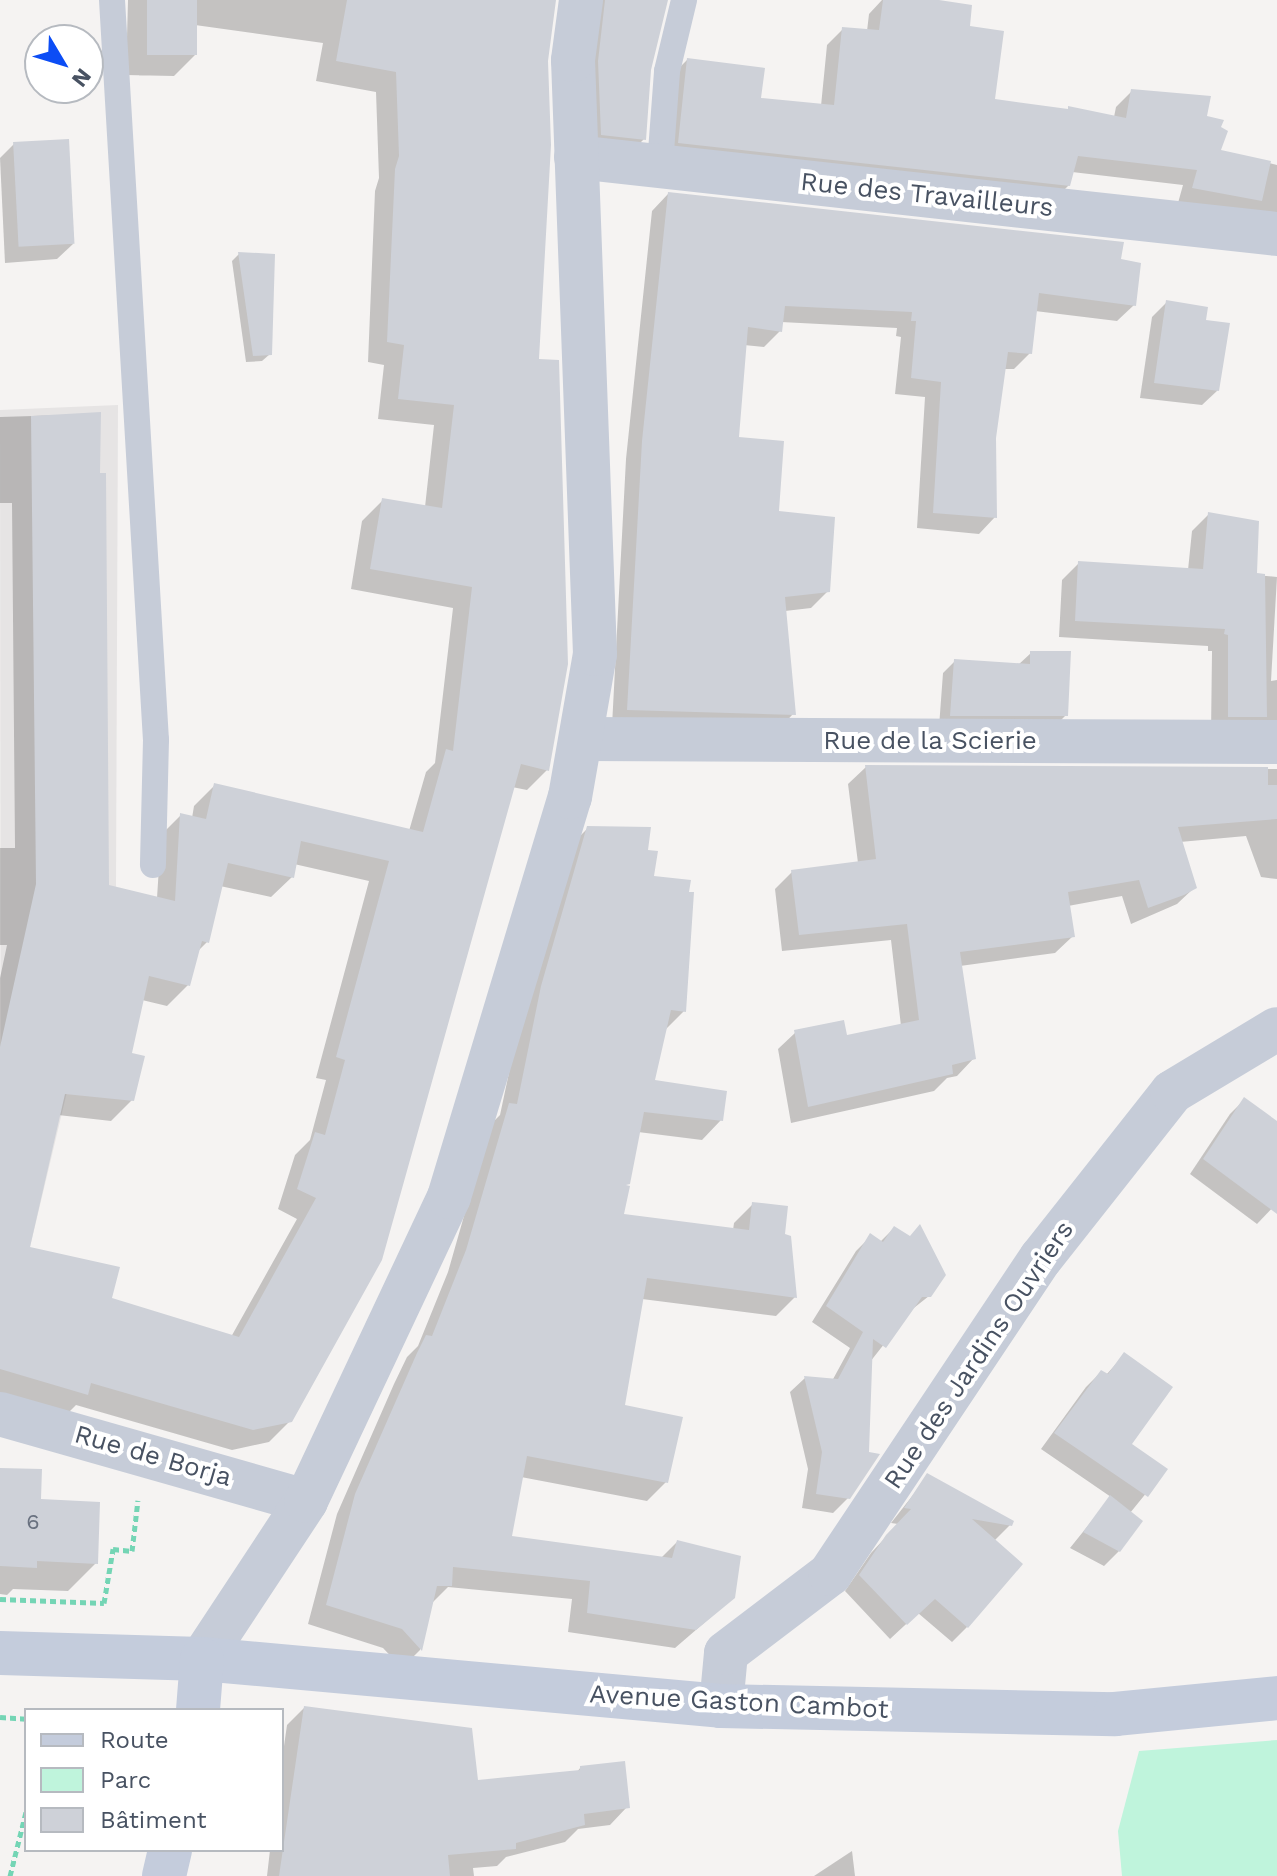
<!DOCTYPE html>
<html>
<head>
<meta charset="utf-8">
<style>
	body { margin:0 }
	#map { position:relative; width:1277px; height:1876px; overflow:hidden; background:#f5f3f2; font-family:"Work Sans",sans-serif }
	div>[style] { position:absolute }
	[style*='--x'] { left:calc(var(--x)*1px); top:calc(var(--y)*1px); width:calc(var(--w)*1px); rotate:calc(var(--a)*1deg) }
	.education>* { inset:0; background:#e6e4e4 }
	.green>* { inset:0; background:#bff4dc }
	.shadow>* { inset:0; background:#0003 }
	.building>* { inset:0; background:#ced1d8; transform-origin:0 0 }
	.path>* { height:5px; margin-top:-2.5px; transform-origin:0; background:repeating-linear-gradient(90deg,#74d5b5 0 6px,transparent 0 10px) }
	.lane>* { height:26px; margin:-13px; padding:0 13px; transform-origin:13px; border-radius:13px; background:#c6ccd8 }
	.street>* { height:44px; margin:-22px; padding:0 22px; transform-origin:22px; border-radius:22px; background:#c6ccd8 }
	.secondary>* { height:44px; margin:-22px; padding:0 22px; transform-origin:22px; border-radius:22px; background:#c4ccdc }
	span { translate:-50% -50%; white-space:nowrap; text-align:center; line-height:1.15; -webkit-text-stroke:8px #fff; paint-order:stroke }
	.number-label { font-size:22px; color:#6a7280 }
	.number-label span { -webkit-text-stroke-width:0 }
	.street-label { font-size:26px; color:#485262 }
	.legend { position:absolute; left:24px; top:1708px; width:260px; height:144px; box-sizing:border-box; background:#fff; border:2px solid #b6bac0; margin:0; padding:10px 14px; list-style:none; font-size:24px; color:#485262 }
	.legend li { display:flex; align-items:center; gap:16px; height:40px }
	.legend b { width:40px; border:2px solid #b6bac0 }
	.north { position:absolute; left:24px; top:24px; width:80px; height:80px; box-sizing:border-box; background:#fff; border:2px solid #b6bac0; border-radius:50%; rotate:128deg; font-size:22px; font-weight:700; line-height:32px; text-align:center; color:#485262 }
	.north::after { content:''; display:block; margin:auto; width:28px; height:36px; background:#0c4df5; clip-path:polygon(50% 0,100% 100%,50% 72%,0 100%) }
</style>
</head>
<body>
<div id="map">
	<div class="education">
		<i style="clip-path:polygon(118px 405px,116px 886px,1px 1369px,0 410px)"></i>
	</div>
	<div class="green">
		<i style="clip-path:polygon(1277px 1740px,1277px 1876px,1122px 1876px,1118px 1831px,1139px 1751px)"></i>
	</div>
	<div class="shadow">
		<i style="clip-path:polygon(evenodd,128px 0,516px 0,537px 361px,547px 770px,527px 790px,512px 787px,290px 1421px,269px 1442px,232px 1450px,76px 1405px,66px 1415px,0 1395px,0 978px,7px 945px,0 945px,0 848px,15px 848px,12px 503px,0 503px,0 417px,99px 414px,107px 886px,157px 898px,161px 835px,181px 815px,192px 818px,194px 806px,215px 785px,409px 831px,426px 772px,435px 763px,453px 608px,351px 589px,362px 521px,383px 500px,425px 507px,434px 425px,378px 419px,384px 365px,368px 362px,375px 191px,379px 178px,376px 92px,316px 81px,323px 43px,195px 25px,195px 55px,174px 76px,126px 75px,128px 0,294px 864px,369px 881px,316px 1078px,326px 1080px,310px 1140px,295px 1155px,278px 1209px,297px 1219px,231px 1337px,109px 1300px,27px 1249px,58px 1115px,111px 1121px,132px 1100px,130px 1054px,142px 1000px,167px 1006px,188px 985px,197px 952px,207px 942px,220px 886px,271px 897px,292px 877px,294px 864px)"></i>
		<i style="clip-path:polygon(599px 0,666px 0,649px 67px,644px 139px,629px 154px,586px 149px)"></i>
		<i style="clip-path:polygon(882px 0,902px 0,967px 28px,993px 101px,1114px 117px,1116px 107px,1132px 91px,1205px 117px,1218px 151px,1277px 165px,1277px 225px,1178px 203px,1183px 185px,1072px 172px,1069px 185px,1053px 201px,663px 158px,672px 75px,687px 60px,759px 100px,821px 106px,827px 45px,843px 29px,867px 31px,869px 14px)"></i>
		<i style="clip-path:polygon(14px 144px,73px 244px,57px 259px,5px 263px,0 158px)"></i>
		<i style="clip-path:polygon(668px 194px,1119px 261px,1134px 305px,1117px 321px,1035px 311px,1030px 353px,1014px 369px,1003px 369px,994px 438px,995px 517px,979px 534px,917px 528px,925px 397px,895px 394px,901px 337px,896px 336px,897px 328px,781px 322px,780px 331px,764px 347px,744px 345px,737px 439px,777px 513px,828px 591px,811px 608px,785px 611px,793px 714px,777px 731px,612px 726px,626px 459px,652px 211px)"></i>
		<i style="clip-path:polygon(239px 254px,270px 354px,262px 361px,246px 362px,232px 261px)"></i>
		<i style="clip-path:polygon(1167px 302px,1203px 321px,1218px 390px,1202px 405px,1140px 398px,1152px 317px)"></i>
		<i style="clip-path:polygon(1209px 514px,1255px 575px,1277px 577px,1271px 681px,1277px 680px,1277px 742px,1211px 733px,1212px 651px,1208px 651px,1208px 646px,1059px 637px,1062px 580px,1079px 563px,1188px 570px,1192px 531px)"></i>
		<i style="clip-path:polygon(1031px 653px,1066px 715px,1054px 727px,939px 727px,943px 673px,955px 661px,1018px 665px)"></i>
		<i style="clip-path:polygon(866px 767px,1277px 769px,1277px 879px,1261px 877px,1246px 836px,1180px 842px,1195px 887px,1177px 904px,1131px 924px,1122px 896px,1068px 906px,1073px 936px,1055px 953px,960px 966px,974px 1058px,957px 1076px,947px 1078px,934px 1091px,791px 1123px,778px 1049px,796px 1032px,846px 1038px,901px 1026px,891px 940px,782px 951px,775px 889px,792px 872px,858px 863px,848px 784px)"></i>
		<i style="clip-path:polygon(588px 828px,646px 851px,684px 1011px,664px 1031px,653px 1081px,721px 1120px,702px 1140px,638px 1132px,624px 1187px,622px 1216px,733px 1230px,734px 1223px,753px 1204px,782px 1235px,795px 1297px,776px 1316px,642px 1299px,623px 1407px,666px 1482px,647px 1501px,521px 1477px,510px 1538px,661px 1558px,677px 1542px,733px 1598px,675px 1648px,568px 1632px,572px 1599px,448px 1587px,431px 1604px,420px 1650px,402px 1668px,383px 1648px,308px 1624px,337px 1514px,394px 1384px,407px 1357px,418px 1346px,448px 1272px,490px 1125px,500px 1115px,523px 1007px,569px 847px)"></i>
		<i style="clip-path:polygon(1244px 1100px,1277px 1123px,1277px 1203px,1257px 1224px,1190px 1174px,1230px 1114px)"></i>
		<i style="clip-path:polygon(894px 1228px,929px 1296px,910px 1311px,870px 1362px,848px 1498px,833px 1513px,802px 1508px,808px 1469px,790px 1392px,805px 1378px,832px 1381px,850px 1348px,812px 1322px,856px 1251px,871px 1236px,880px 1242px)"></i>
		<i style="clip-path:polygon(1124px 1355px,1129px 1444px,1165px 1470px,1130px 1513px,1119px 1551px,1104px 1566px,1070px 1548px,1111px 1497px,1041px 1449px,1086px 1387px,1101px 1372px,1106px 1375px)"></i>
		<i style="clip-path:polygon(0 1470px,39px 1501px,96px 1563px,68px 1591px,13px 1589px,7px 1595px,0 1594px)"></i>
		<i style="clip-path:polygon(928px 1476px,1010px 1525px,994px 1541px,967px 1627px,952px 1642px,918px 1613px,890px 1639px,845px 1591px,871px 1553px,898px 1524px,891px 1523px)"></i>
		<i style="clip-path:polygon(304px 1708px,477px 1782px,576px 1773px,581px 1767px,627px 1807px,610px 1825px,578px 1829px,565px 1842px,506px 1857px,497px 1866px,473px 1868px,474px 1876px,267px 1876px,270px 1850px,282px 1850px,282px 1760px,287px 1725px)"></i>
		<i style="clip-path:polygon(852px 1851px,855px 1876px,814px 1876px)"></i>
	</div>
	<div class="building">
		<i style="left:147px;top:0;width:50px;height:55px"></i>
		<i style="clip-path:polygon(evenodd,347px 0,556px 0,548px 61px,551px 145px,539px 359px,559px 360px,568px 664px,549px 771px,521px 764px,382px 1260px,292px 1422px,253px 1430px,91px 1383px,88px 1395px,0 1369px,0 1047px,36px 884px,31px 416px,101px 412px,100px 473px,106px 473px,109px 885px,175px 901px,180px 813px,206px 819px,214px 783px,423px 832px,446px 749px,453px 751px,472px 587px,370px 569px,382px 498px,442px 508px,454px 405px,398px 399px,404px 345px,387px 342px,395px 169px,399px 156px,396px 72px,336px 61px,347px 0,301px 841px,389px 861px,336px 1057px,345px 1060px,325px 1135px,315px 1132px,297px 1189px,316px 1198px,239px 1337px,112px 1298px,120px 1267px,30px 1247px,65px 1094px,134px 1101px,145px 1056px,132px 1053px,149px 976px,190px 986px,202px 941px,209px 943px,228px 863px,294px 878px,301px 841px)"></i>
		<i style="clip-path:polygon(605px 0,668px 0,651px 70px,646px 140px,601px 135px,598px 61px)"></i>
		<i style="clip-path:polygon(883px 0,939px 0,972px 5px,970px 26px,1004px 31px,995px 99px,1068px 109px,1068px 106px,1126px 118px,1131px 89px,1211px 96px,1207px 116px,1224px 120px,1221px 127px,1228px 131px,1221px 150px,1271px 161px,1262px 201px,1192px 188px,1197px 170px,1078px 156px,1070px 186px,678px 143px,687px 58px,765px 68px,761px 98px,834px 105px,842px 27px,879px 30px)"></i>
		<i style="left:69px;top:139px;width:105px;height:56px;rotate:87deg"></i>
		<i style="clip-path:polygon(668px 192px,1124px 242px,1121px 259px,1141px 263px,1136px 306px,1039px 293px,1032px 354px,1008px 352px,996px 438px,997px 518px,933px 513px,941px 382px,911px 378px,916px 321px,911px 321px,912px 312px,785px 306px,782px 332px,748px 327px,739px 437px,784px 441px,779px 511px,835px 517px,830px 592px,785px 597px,796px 715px,627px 710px,642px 441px)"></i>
		<i style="clip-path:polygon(238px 252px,275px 254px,272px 355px,253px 356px)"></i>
		<i style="clip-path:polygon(1166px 300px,1208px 307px,1206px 320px,1230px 323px,1219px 391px,1154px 383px)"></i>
		<i style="clip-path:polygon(1208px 512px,1259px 521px,1257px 573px,1265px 574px,1267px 717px,1228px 717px,1228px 635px,1224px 634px,1225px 629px,1075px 621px,1078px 561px,1203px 569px)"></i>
		<i style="clip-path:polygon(1030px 651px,1071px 651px,1068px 716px,950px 716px,954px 659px,1030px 664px)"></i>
		<i style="clip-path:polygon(865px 765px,1268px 767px,1268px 785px,1277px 785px,1277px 819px,1178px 827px,1197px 888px,1184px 895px,1148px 908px,1139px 880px,1068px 892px,1075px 937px,960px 952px,976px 1059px,952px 1065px,953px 1074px,808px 1107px,794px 1030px,844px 1020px,847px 1035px,919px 1020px,907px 924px,799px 935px,791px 870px,876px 859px)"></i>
		<i style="clip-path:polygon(587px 826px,651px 827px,648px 850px,658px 851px,654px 876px,691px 880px,689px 892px,694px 892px,686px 1012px,671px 1010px,655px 1080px,727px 1091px,723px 1121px,644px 1112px,630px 1184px,626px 1185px,630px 1186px,624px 1214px,749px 1230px,752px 1202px,788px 1206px,785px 1234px,791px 1236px,797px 1298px,647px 1278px,625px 1405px,683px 1417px,668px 1483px,527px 1456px,512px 1536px,672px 1558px,677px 1540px,741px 1556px,735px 1598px,696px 1630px,587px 1613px,590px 1581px,453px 1567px,452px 1586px,437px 1586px,422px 1651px,402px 1629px,326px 1605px,355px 1494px,417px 1353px,426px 1335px,432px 1336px,466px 1250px,509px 1103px,517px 1104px,541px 986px)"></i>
		<i style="clip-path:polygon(1244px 1097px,1277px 1121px,1277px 1214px,1203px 1159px)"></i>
		<i style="clip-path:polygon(920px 1224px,946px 1275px,931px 1297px,922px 1297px,886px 1348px,873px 1339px,869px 1452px,880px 1454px,850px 1499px,816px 1494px,822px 1452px,804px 1376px,838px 1379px,863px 1332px,826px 1306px,870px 1233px,883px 1242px,894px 1226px,910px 1236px)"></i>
		<i style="clip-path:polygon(1124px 1352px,1173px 1387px,1132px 1444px,1168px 1469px,1148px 1497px,1054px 1433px,1101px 1370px,1108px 1374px)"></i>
		<i style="clip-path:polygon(0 1468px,42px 1469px,41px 1499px,100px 1502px,98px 1564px,37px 1561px,37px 1568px,0 1566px)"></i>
		<i style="clip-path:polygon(927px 1473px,1014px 1521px,1012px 1526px,972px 1519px,1023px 1564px,968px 1628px,935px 1599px,907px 1625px,859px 1575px,886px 1535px,911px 1509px,904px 1508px)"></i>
		<i style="clip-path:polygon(1110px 1495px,1143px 1521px,1120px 1552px,1083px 1532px)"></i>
		<i style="clip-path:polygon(304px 1706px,472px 1728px,478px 1780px,580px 1770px,580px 1766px,625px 1761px,630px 1808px,584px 1814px,585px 1825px,516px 1843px,516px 1849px,448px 1855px,450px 1876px,279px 1876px)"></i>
	</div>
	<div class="path">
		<i style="--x:0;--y:1599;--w:104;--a:2.2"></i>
		<i style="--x:104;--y:1603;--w:55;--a:-80.5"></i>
		<i style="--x:113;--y:1549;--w:19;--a:6"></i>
		<i style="--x:132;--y:1551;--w:51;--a:-83.3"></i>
		<i style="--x:0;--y:1717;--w:26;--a:4"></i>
		<i style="--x:10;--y:1876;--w:66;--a:-76"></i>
	</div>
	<div class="lane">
		<i style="--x:112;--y:0;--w:741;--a:86.6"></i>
		<i style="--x:156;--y:740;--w:125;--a:91.4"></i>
		<i style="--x:660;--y:165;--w:94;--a:-85.7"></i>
		<i style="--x:667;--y:71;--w:73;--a:-76.5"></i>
	</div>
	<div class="street">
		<i style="--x:576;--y:157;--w:705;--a:6.27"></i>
		<i style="--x:582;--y:739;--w:695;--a:0.25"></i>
		<i style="--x:0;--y:1414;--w:318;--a:15.9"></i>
		<i style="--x:202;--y:1659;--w:189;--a:-56.6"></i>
		<i style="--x:306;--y:1501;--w:336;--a:-64.8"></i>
		<i style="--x:449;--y:1197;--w:418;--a:-73.2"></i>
		<i style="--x:570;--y:797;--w:145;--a:-80.1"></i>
		<i style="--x:595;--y:654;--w:594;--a:-92.12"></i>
		<i style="--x:573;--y:60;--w:61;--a:-82.4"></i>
		<i style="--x:721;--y:1706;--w:53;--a:-84.6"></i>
		<i style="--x:726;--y:1653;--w:131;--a:-37.2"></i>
		<i style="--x:830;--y:1574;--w:380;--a:-56.3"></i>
		<i style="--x:1041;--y:1258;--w:211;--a:-51.7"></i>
		<i style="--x:1172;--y:1092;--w:122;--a:-31"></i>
	</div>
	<div class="secondary">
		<i style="--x:0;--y:1653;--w:202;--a:1.7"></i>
		<i style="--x:202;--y:1659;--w:521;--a:5.17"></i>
		<i style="--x:721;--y:1706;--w:394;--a:1.2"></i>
		<i style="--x:1115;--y:1714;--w:163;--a:-5.6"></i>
		<i style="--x:198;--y:1710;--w:51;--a:-85.5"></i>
		<i style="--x:164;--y:1876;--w:27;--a:-77"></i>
	</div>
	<div class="number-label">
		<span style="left:33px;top:1522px">6</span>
	</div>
	<div class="street-label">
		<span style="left:927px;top:195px;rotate:6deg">Rue des Travailleurs</span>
		<span style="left:930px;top:741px">Rue de la Scierie</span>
		<span style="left:979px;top:1355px;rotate:-56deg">Rue des Jardins Ouvriers</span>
		<span style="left:153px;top:1456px;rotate:16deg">Rue de Borja</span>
		<span style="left:739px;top:1702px;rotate:3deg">Avenue Gaston Cambot</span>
	</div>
	<ul class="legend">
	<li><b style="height:10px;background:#c4ccdc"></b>Route</li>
	<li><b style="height:22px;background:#bff4dc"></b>Parc</li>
	<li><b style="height:22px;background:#ced1d8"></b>Bâtiment</li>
	</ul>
	<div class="north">N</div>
</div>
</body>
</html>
